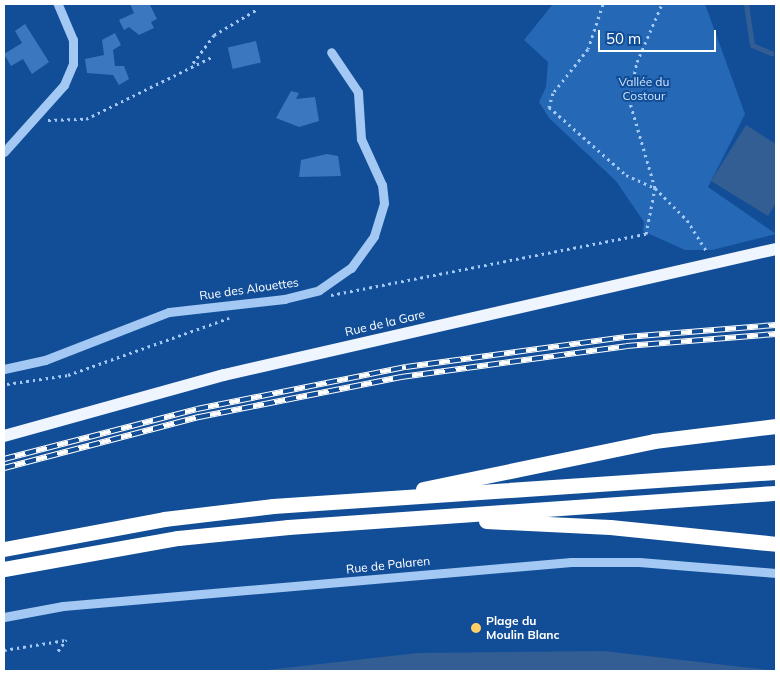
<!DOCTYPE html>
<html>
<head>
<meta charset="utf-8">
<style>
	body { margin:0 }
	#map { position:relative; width:780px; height:675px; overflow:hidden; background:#124e97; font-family:Mulish,sans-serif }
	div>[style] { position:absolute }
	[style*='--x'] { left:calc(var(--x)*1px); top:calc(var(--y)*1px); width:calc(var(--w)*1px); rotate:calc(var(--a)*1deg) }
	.green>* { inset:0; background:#2568b6 }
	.water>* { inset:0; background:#325e93 }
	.stream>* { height:5px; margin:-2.5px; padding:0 2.5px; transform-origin:2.5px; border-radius:2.5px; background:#325e93 }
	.building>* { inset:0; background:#3b77bf; transform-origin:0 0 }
	.path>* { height:3px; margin-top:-1.5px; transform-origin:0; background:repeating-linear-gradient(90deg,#a3c8f3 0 2.5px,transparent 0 6.5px) }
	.minor>* { height:9px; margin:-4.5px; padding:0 4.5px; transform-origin:4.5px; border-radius:4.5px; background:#a3c8f3 }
	.major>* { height:12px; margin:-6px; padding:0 6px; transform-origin:6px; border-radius:6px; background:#eff5ff }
	.highway>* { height:15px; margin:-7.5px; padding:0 7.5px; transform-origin:7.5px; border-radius:7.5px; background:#fff }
	.rail>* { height:5.5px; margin-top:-2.75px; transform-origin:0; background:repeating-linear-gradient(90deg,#124e97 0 11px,#fff 0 22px); box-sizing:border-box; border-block:1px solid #fff }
	.dots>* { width:14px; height:14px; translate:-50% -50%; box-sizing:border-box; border:2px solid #124e97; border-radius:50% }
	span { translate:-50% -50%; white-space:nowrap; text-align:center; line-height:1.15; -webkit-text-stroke:4px #124e97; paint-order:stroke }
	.park-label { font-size:12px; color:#cbe2fd }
	.street-label { font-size:12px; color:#fff }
	.poi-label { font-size:12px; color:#fff; font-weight:700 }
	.left { translate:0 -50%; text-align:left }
	.frame { position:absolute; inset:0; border:5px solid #fff; pointer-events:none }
	.scale { position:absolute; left:598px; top:30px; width:118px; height:22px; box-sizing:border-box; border:2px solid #fff; border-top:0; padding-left:6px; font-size:15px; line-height:18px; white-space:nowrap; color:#fff; -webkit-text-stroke:4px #124e97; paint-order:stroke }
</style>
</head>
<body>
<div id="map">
	<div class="green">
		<i style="clip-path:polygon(553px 4px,705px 4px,745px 114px,708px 187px,776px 234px,712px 250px,685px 250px,643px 231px,644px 222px,616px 181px,549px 118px,539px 102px,546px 87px,548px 62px,524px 40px)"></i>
	</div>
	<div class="water">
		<i style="clip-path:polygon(746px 125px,776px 144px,776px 203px,768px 216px,711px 181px)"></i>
		<i style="clip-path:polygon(604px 651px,776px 671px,258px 671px,418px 653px)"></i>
	</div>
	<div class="stream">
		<i style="--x:746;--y:4;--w:41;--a:81.7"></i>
		<i style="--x:752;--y:45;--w:21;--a:23"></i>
	</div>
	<div class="building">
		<i style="clip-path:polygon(130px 4px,150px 5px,157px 19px,151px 22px,154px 28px,139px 35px,129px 27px,124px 30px,119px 20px,134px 13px)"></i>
		<i style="clip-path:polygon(25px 24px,49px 62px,32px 74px,23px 59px,11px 66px,4px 54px,22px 43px,15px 31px)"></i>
		<i style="clip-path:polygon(115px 33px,121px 45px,113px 50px,115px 66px,124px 66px,129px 79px,119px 85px,113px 75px,87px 73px,85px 59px,104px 55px,102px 40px)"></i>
		<i style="left:256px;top:41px;width:22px;height:29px;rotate:77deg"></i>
		<i style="clip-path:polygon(291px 91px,299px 93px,296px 99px,315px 97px,319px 121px,299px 127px,276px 118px)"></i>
		<i style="clip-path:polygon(327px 154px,338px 156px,341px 176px,299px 177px,301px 160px)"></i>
	</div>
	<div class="path">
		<i style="--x:603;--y:4;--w:47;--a:108.4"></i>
		<i style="--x:588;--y:49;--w:56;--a:128.5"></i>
		<i style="--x:553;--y:93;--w:15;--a:106"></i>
		<i style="--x:549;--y:107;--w:103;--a:41.4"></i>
		<i style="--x:626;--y:175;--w:32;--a:24"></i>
		<i style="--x:655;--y:188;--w:45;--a:45"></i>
		<i style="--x:687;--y:220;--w:36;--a:58"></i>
		<i style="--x:193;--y:63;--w:35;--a:-53"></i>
		<i style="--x:214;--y:35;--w:49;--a:-30.8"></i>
		<i style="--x:48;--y:120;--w:38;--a:-2"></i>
		<i style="--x:86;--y:119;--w:140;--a:-26.2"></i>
		<i style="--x:331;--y:295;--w:321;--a:-11"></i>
		<i style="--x:646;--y:234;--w:47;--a:-78.9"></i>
		<i style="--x:655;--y:188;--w:93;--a:-106.3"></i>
		<i style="--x:629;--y:99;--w:38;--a:-78"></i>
		<i style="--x:637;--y:62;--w:63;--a:-66.7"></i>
		<i style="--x:7;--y:384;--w:62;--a:-8.4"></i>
		<i style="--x:68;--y:375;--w:171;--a:-19.5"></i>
		<i style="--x:4;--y:650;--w:63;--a:-9.2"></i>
		<i style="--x:58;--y:651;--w:14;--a:-54"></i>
	</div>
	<div class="minor">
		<i style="--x:4;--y:152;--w:90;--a:-48.2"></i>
		<i style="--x:64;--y:85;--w:23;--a:-67"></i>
		<i style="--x:73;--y:64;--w:24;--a:-90"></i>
		<i style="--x:73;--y:40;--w:39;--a:-113"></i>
		<i style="--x:4;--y:369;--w:42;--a:-12.4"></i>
		<i style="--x:45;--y:360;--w:133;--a:-21.2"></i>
		<i style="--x:169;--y:312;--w:116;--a:-6.4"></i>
		<i style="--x:284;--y:299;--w:36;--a:-14"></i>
		<i style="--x:319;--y:290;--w:39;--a:-35"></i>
		<i style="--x:351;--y:268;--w:39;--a:-54"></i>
		<i style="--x:374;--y:236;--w:34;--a:-73"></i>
		<i style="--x:384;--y:203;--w:18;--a:-96"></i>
		<i style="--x:382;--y:185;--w:51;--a:-114.5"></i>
		<i style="--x:361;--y:139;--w:47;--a:-93.7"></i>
		<i style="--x:358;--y:92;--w:48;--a:-124"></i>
		<i style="--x:4;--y:617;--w:60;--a:-10.6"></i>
		<i style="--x:63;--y:606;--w:510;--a:-4.95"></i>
		<i style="--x:571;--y:562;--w:68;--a:0"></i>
		<i style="--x:639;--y:562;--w:137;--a:4.6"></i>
	</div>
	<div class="major">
		<i style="--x:4;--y:436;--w:228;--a:-15.5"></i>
		<i style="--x:224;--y:375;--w:566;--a:-12.86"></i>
	</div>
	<div class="highway">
		<i style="--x:423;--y:489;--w:236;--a:-11.7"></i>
		<i style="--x:654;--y:441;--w:123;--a:-7"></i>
		<i style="--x:486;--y:521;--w:124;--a:2.8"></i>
		<i style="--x:610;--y:527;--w:167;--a:5.8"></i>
		<i style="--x:4;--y:549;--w:163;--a:-10.6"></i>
		<i style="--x:164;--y:519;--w:110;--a:-6.8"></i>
		<i style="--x:273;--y:506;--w:504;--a:-3.87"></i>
		<i style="--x:4;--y:569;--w:177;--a:-10.1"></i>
		<i style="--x:178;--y:538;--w:111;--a:-5.7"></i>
		<i style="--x:288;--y:527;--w:489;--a:-4"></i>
	</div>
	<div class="rail">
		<i style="--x:4;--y:459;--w:199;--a:-14.5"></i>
		<i style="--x:197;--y:409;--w:213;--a:-11.4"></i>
		<i style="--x:406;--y:367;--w:222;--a:-7.8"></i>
		<i style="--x:626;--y:337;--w:150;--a:-4.6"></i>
		<i style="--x:4;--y:468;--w:202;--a:-14.7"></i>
		<i style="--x:199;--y:417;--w:206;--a:-11.2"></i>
		<i style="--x:401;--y:377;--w:227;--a:-7.8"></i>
		<i style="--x:626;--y:346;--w:150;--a:-4.6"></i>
	</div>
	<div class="dots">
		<i style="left:476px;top:628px;background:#ffd065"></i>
	</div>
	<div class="park-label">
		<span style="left:644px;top:89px">Vallée du<br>Costour</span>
	</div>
	<div class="street-label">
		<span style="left:249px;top:289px;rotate:-8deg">Rue des Alouettes</span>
		<span style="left:385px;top:323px;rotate:-13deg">Rue de la Gare</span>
		<span style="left:388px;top:565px;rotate:-6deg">Rue de Palaren</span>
	</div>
	<div class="poi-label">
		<span class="left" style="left:486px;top:628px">Plage du<br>Moulin Blanc</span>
	</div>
	<div class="frame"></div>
	<div class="scale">50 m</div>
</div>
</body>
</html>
